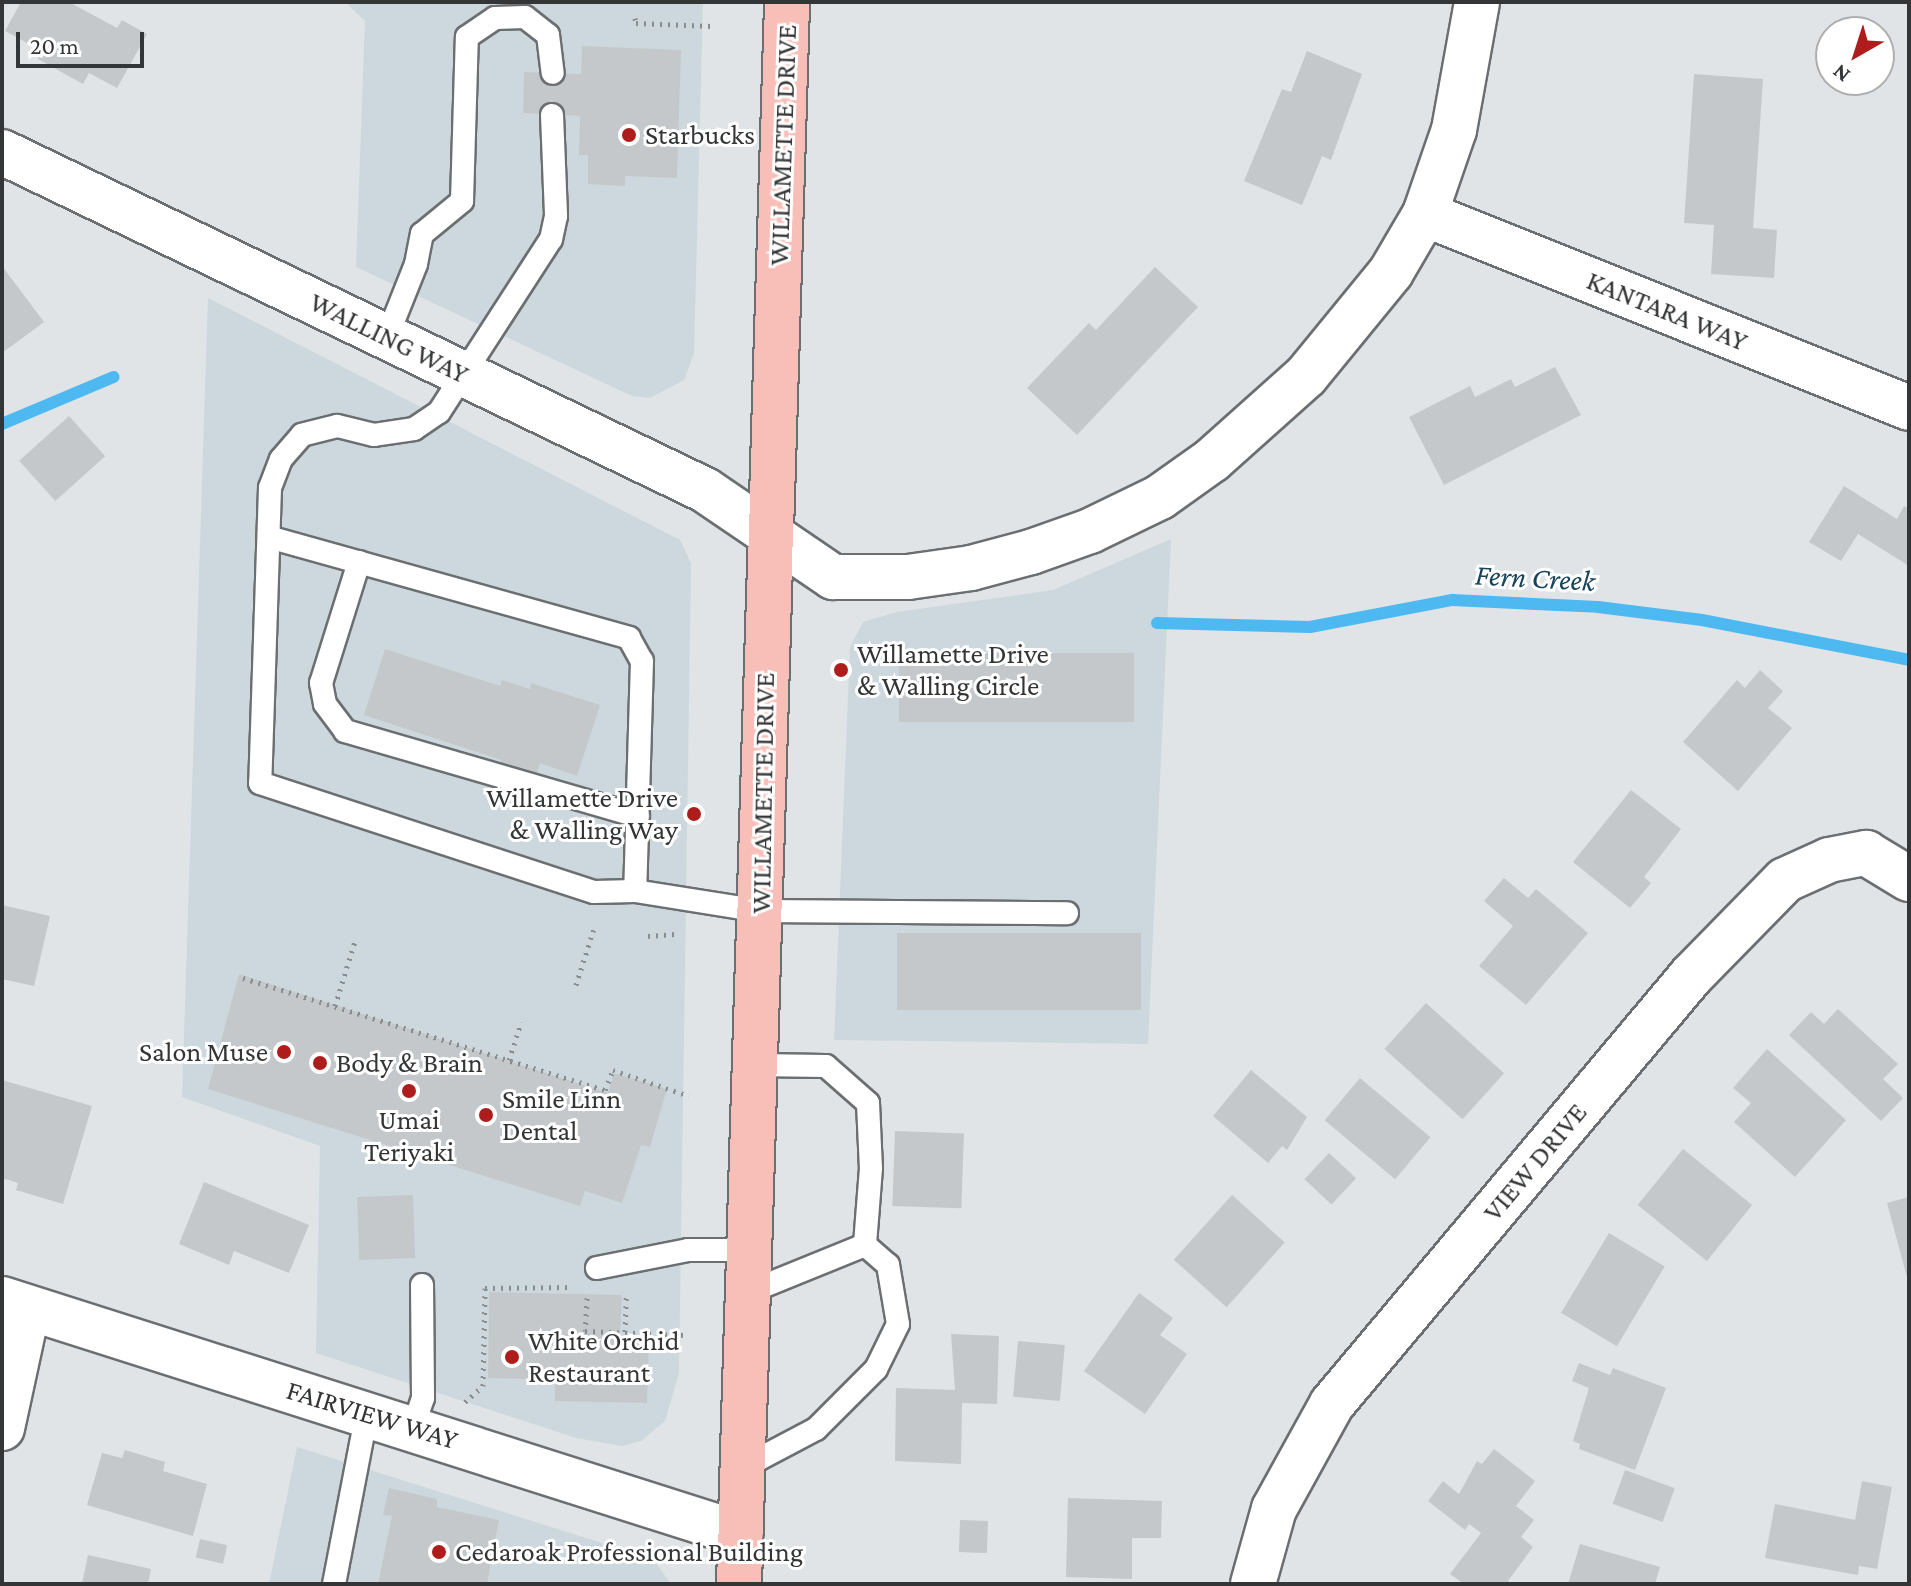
<!DOCTYPE html>
<html>
<head>
<meta charset="utf-8">
<style>
	body { margin:0 }
	#map { position:relative; width:1911px; height:1586px; overflow:hidden; background:#e0e4e6; font-family:"Crimson Pro",serif }
	div>[style] { position:absolute }
	[style*='--x'] { left:calc(var(--x)*1px); top:calc(var(--y)*1px); width:calc(var(--w)*1px); rotate:calc(var(--a)*1deg) }
	.built>* { inset:0; background:#cdd8de }
	.stream>* { height:12px; margin:-6px; padding:0 6px; transform-origin:6px; border-radius:6px; background:#4eb9f1 }
	.building>* { inset:0; background:#c5c8ca; transform-origin:0 0 }
	.path>* { height:5px; margin-top:-2.5px; transform-origin:0; background:repeating-linear-gradient(90deg,#8a8d8e 0 2px,transparent 0 8px) }
	.roads { filter:drop-shadow(2px 0 #6c6f71) drop-shadow(-2px 0 #6c6f71) drop-shadow(0 2px #6c6f71) drop-shadow(0 -2px #6c6f71) }
	.lane>* { height:22px; margin:-11px; padding:0 11px; transform-origin:11px; border-radius:11px; background:#fff }
	.street>* { height:44px; margin:-22px; padding:0 22px; transform-origin:22px; border-radius:22px; background:#fff }
	.primary>* { height:44px; margin:-22px; padding:0 22px; transform-origin:22px; border-radius:22px; background:#f8bfb8 }
	.dots>* { width:22px; height:22px; translate:-50% -50%; box-sizing:border-box; border:4px solid #fff; border-radius:50% }
	span { translate:-50% -50%; white-space:nowrap; text-align:center; line-height:1.15; -webkit-text-stroke:6px #fff; paint-order:stroke }
	.poi-label { font-size:28px; color:#343536 }
	.left { translate:0 -50%; text-align:left }
	.right { translate:-100% -50%; text-align:right }
	.street-label { font-size:28px; color:#343536 }
	.water-label { font-size:30px; color:#18455c; font-style:italic }
	.frame { position:absolute; inset:0; border:4px solid #343536; pointer-events:none }
	.north { position:absolute; left:1815px; top:16px; width:80px; height:80px; box-sizing:border-box; background:#fff; border:2px solid #aeaeaf; border-radius:50%; rotate:219deg; font-size:22px; font-weight:700; line-height:32px; text-align:center; color:#343536 }
	.north::after { content:''; display:block; margin:auto; width:28px; height:36px; background:#ae1d1b; clip-path:polygon(50% 0,100% 100%,50% 72%,0 100%) }
	.scale { position:absolute; left:16px; top:32px; width:128px; height:36px; box-sizing:border-box; border:4px solid #343536; border-top:0; padding-left:10px; font-size:24px; line-height:28px; white-space:nowrap; color:#343536; -webkit-text-stroke:6px #fff; paint-order:stroke }
</style>
</head>
<body>
<div id="map">
	<div class="built">
		<i style="clip-path:polygon(345px 2px,703px 2px,694px 354px,684px 380px,650px 398px,632px 396px,356px 267px,365px 21px)"></i>
		<i style="clip-path:polygon(208px 298px,680px 540px,691px 563px,679px 1373px,665px 1421px,641px 1441px,622px 1446px,576px 1438px,316px 1353px,320px 1146px,182px 1097px)"></i>
		<i style="clip-path:polygon(1171px 539px,1148px 1044px,834px 1040px,850px 647px,863px 622px,897px 612px,1053px 590px)"></i>
		<i style="clip-path:polygon(297px 1447px,653px 1559px,671px 1584px,269px 1584px)"></i>
	</div>
	<div class="stream">
		<i style="--x:2;--y:424;--w:121;--a:-22.9"></i>
		<i style="--x:1157;--y:623;--w:153;--a:1.5"></i>
		<i style="--x:1310;--y:627;--w:145;--a:-10.8"></i>
		<i style="--x:1452;--y:600;--w:146;--a:2.7"></i>
		<i style="--x:1598;--y:607;--w:105;--a:7.1"></i>
		<i style="--x:1702;--y:620;--w:211;--a:10.9"></i>
	</div>
	<div class="building">
		<i style="clip-path:polygon(21px 2px,69px 2px,117px 28px,122px 20px,147px 34px,117px 88px,89px 73px,83px 84px,38px 59px,42px 51px,5px 31px)"></i>
		<i style="clip-path:polygon(582px 46px,681px 50px,677px 178px,625px 176px,625px 186px,588px 184px,588px 155px,579px 155px,580px 116px,523px 113px,524px 72px,581px 74px)"></i>
		<i style="clip-path:polygon(1307px 51px,1362px 74px,1331px 160px,1322px 156px,1302px 205px,1244px 181px,1282px 89px,1291px 92px)"></i>
		<i style="clip-path:polygon(1694px 74px,1763px 79px,1753px 228px,1777px 230px,1774px 278px,1711px 274px,1714px 225px,1684px 223px)"></i>
		<i style="clip-path:polygon(2px 266px,44px 322px,2px 353px)"></i>
		<i style="clip-path:polygon(1155px 267px,1198px 307px,1077px 435px,1027px 388px,1089px 323px,1096px 330px)"></i>
		<i style="clip-path:polygon(1555px 367px,1581px 415px,1444px 485px,1409px 417px,1470px 386px,1475px 397px,1511px 379px,1515px 387px)"></i>
		<i style="left:69px;top:416px;width:54px;height:67px;rotate:48deg"></i>
		<i style="clip-path:polygon(1844px 486px,1897px 519px,1904px 506px,1909px 509px,1909px 566px,1858px 534px,1841px 561px,1809px 542px)"></i>
		<i style="clip-path:polygon(385px 649px,500px 686px,502px 680px,530px 689px,531px 683px,600px 705px,577px 776px,540px 763px,535px 779px,499px 767px,501px 760px,364px 715px)"></i>
		<i style="left:899px;top:653px;width:235px;height:69px"></i>
		<i style="clip-path:polygon(1760px 670px,1783px 691px,1768px 708px,1792px 728px,1738px 791px,1683px 742px,1737px 680px,1745px 688px)"></i>
		<i style="clip-path:polygon(1631px 790px,1681px 829px,1644px 877px,1651px 883px,1630px 908px,1573px 862px)"></i>
		<i style="clip-path:polygon(1504px 878px,1528px 898px,1536px 889px,1588px 933px,1526px 1005px,1479px 966px,1513px 926px,1484px 901px)"></i>
		<i style="clip-path:polygon(2px 905px,50px 916px,34px 986px,2px 979px)"></i>
		<i style="left:897px;top:933px;width:244px;height:77px"></i>
		<i style="clip-path:polygon(239px 974px,608px 1093px,614px 1073px,667px 1089px,650px 1147px,641px 1145px,622px 1203px,585px 1191px,580px 1206px,208px 1089px)"></i>
		<i style="left:1426px;top:1003px;width:105px;height:62px;rotate:42deg"></i>
		<i style="clip-path:polygon(1838px 1009px,1898px 1064px,1883px 1079px,1903px 1098px,1881px 1121px,1789px 1035px,1811px 1012px,1824px 1024px)"></i>
		<i style="clip-path:polygon(1767px 1049px,1846px 1120px,1795px 1177px,1734px 1122px,1751px 1103px,1733px 1088px)"></i>
		<i style="clip-path:polygon(1251px 1070px,1307px 1117px,1287px 1150px,1282px 1146px,1268px 1163px,1213px 1116px)"></i>
		<i style="left:1360px;top:1078px;width:92px;height:55px;rotate:40deg"></i>
		<i style="clip-path:polygon(2px 1080px,92px 1106px,63px 1204px,16px 1190px,18px 1183px,2px 1178px)"></i>
		<i style="left:895px;top:1131px;width:69px;height:75px;rotate:2deg"></i>
		<i style="left:1683px;top:1149px;width:89px;height:72px;rotate:39deg"></i>
		<i style="left:1329px;top:1153px;width:37px;height:36px;rotate:43deg"></i>
		<i style="clip-path:polygon(204px 1182px,309px 1225px,289px 1273px,234px 1251px,229px 1265px,179px 1244px)"></i>
		<i style="left:413px;top:1195px;width:63px;height:56px;rotate:88deg"></i>
		<i style="left:1232px;top:1195px;width:71px;height:87px;rotate:42deg"></i>
		<i style="clip-path:polygon(1909px 1197px,1909px 1281px,1908px 1281px,1887px 1203px)"></i>
		<i style="left:1609px;top:1233px;width:65px;height:93px;rotate:31deg"></i>
		<i style="clip-path:polygon(489px 1292px,622px 1295px,620px 1339px,649px 1339px,647px 1403px,555px 1401px,555px 1380px,488px 1378px)"></i>
		<i style="clip-path:polygon(1139px 1293px,1173px 1318px,1160px 1335px,1187px 1354px,1145px 1414px,1084px 1371px)"></i>
		<i style="clip-path:polygon(951px 1334px,999px 1336px,997px 1404px,962px 1403px,961px 1464px,895px 1461px,896px 1388px,955px 1390px)"></i>
		<i style="left:1018px;top:1341px;width:47px;height:56px;rotate:5deg"></i>
		<i style="clip-path:polygon(1579px 1363px,1610px 1375px,1613px 1368px,1666px 1388px,1635px 1470px,1579px 1449px,1580px 1444px,1573px 1441px,1589px 1388px,1572px 1381px)"></i>
		<i style="clip-path:polygon(1494px 1449px,1535px 1481px,1516px 1506px,1534px 1520px,1521px 1537px,1533px 1547px,1508px 1581px,1512px 1584px,1464px 1584px,1450px 1574px,1481px 1533px,1469px 1524px,1465px 1530px,1428px 1501px,1443px 1481px,1459px 1494px,1477px 1461px,1482px 1464px)"></i>
		<i style="clip-path:polygon(125px 1450px,165px 1462px,163px 1471px,207px 1484px,193px 1536px,87px 1505px,102px 1453px,122px 1458px)"></i>
		<i style="left:1625px;top:1470px;width:53px;height:36px;rotate:20deg"></i>
		<i style="clip-path:polygon(1862px 1481px,1892px 1487px,1877px 1569px,1859px 1566px,1858px 1575px,1765px 1558px,1775px 1504px,1855px 1520px)"></i>
		<i style="clip-path:polygon(389px 1488px,437px 1499px,437px 1507px,499px 1520px,487px 1584px,378px 1584px,392px 1516px,383px 1515px)"></i>
		<i style="clip-path:polygon(1068px 1498px,1162px 1501px,1161px 1538px,1132px 1538px,1132px 1579px,1066px 1577px)"></i>
		<i style="left:960px;top:1520px;width:28px;height:32px;rotate:2deg"></i>
		<i style="left:200px;top:1539px;width:28px;height:19px;rotate:13deg"></i>
		<i style="clip-path:polygon(1580px 1544px,1660px 1567px,1655px 1584px,1568px 1584px)"></i>
		<i style="clip-path:polygon(88px 1555px,151px 1569px,148px 1584px,82px 1584px)"></i>
	</div>
	<div class="path">
		<i style="--x:635;--y:18;--w:5;--a:79"></i>
		<i style="--x:636;--y:23;--w:76;--a:2.3"></i>
		<i style="--x:648;--y:936;--w:31;--a:-4"></i>
		<i style="--x:243;--y:978;--w:379;--a:17.2"></i>
		<i style="--x:605;--y:1090;--w:22;--a:-68"></i>
		<i style="--x:613;--y:1070;--w:80;--a:18.9"></i>
		<i style="--x:576;--y:985;--w:63;--a:-72.4"></i>
		<i style="--x:335;--y:1006;--w:68;--a:-72.9"></i>
		<i style="--x:509;--y:1060;--w:40;--a:-72"></i>
		<i style="--x:587;--y:1298;--w:33;--a:93"></i>
		<i style="--x:585;--y:1331;--w:101;--a:2.3"></i>
		<i style="--x:625;--y:1332;--w:36;--a:-88"></i>
		<i style="--x:465;--y:1402;--w:24;--a:-42"></i>
		<i style="--x:483;--y:1386;--w:98;--a:-88.8"></i>
		<i style="--x:485;--y:1288;--w:87;--a:-0.7"></i>
	</div>
	<div class="roads">
		<div class="lane">
			<i style="--x:552;--y:115;--w:101;--a:87.7"></i>
			<i style="--x:556;--y:216;--w:24;--a:102"></i>
			<i style="--x:551;--y:239;--w:206;--a:122.9"></i>
			<i style="--x:439;--y:412;--w:30;--a:146"></i>
			<i style="--x:414;--y:429;--w:40;--a:171.5"></i>
			<i style="--x:374;--y:435;--w:38;--a:-166"></i>
			<i style="--x:337;--y:426;--w:36;--a:166"></i>
			<i style="--x:302;--y:435;--w:32;--a:131"></i>
			<i style="--x:281;--y:459;--w:31;--a:111"></i>
			<i style="--x:270;--y:488;--w:295;--a:91.9"></i>
			<i style="--x:260;--y:783;--w:351;--a:18.1"></i>
			<i style="--x:594;--y:892;--w:41;--a:-1.4"></i>
			<i style="--x:635;--y:891;--w:128;--a:9"></i>
			<i style="--x:761;--y:911;--w:306;--a:0.4"></i>
			<i style="--x:387;--y:337;--w:79;--a:-68.3"></i>
			<i style="--x:416;--y:264;--w:31;--a:-79"></i>
			<i style="--x:422;--y:234;--w:52;--a:-39.5"></i>
			<i style="--x:462;--y:201;--w:164;--a:-88.3"></i>
			<i style="--x:467;--y:37;--w:34;--a:-34"></i>
			<i style="--x:495;--y:18;--w:30;--a:-2"></i>
			<i style="--x:525;--y:17;--w:29;--a:38"></i>
			<i style="--x:548;--y:35;--w:38;--a:83"></i>
			<i style="--x:272;--y:538;--w:371;--a:15.6"></i>
			<i style="--x:629;--y:638;--w:26;--a:61"></i>
			<i style="--x:642;--y:661;--w:230;--a:91.7"></i>
			<i style="--x:359;--y:562;--w:127;--a:107.4"></i>
			<i style="--x:321;--y:683;--w:21;--a:79"></i>
			<i style="--x:325;--y:704;--w:34;--a:53"></i>
			<i style="--x:345;--y:731;--w:305;--a:16.2"></i>
			<i style="--x:755;--y:1065;--w:71;--a:0.8"></i>
			<i style="--x:826;--y:1066;--w:56;--a:41.4"></i>
			<i style="--x:868;--y:1103;--w:65;--a:87.4"></i>
			<i style="--x:871;--y:1168;--w:77;--a:94.5"></i>
			<i style="--x:597;--y:1268;--w:93;--a:-11.2"></i>
			<i style="--x:688;--y:1250;--w:60;--a:0"></i>
			<i style="--x:413;--y:1427;--w:31;--a:-71"></i>
			<i style="--x:423;--y:1398;--w:113;--a:-90.5"></i>
			<i style="--x:742;--y:1468;--w:84;--a:-27.8"></i>
			<i style="--x:816;--y:1429;--w:85;--a:-45"></i>
			<i style="--x:876;--y:1369;--w:50;--a:-63.9"></i>
			<i style="--x:898;--y:1324;--w:60;--a:-99.6"></i>
			<i style="--x:888;--y:1265;--w:30;--a:-139"></i>
			<i style="--x:865;--y:1245;--w:127;--a:157.9"></i>
			<i style="--x:334;--y:1584;--w:174;--a:-79.1"></i>
		</div>
		<div class="street">
			<i style="--x:2;--y:152;--w:780;--a:25.68"></i>
			<i style="--x:705;--y:490;--w:155;--a:34.2"></i>
			<i style="--x:833;--y:577;--w:75;--a:0"></i>
			<i style="--x:908;--y:577;--w:64;--a:-8.1"></i>
			<i style="--x:971;--y:568;--w:62;--a:-14.9"></i>
			<i style="--x:1031;--y:552;--w:63;--a:-19.6"></i>
			<i style="--x:1090;--y:531;--w:78;--a:-25.9"></i>
			<i style="--x:1160;--y:497;--w:64;--a:-35.4"></i>
			<i style="--x:1212;--y:460;--w:126;--a:-41.8"></i>
			<i style="--x:1306;--y:376;--w:134;--a:-50.7"></i>
			<i style="--x:1391;--y:272;--w:67;--a:-59.6"></i>
			<i style="--x:1425;--y:214;--w:89;--a:-71"></i>
			<i style="--x:1454;--y:130;--w:130;--a:-79.8"></i>
			<i style="--x:1425;--y:214;--w:521;--a:21.84"></i>
			<i style="--x:2;--y:1299;--w:775;--a:17.66"></i>
			<i style="--x:2;--y:1428;--w:123;--a:-77.8"></i>
			<i style="--x:1253;--y:1584;--w:78;--a:-74.4"></i>
			<i style="--x:1274;--y:1509;--w:120;--a:-61.1"></i>
			<i style="--x:1332;--y:1404;--w:559;--a:-50.01"></i>
			<i style="--x:1691;--y:976;--w:134;--a:-45.6"></i>
			<i style="--x:1785;--y:880;--w:48;--a:-24.4"></i>
			<i style="--x:1829;--y:860;--w:38;--a:-11"></i>
			<i style="--x:1866;--y:853;--w:50;--a:31.2"></i>
		</div>
		<div class="primary">
			<i style="--x:739;--y:1584;--w:1583;--a:-88.26"></i>
		</div>
	</div>
	<div class="dots">
		<i style="left:629px;top:135px;background:#ae1d1b"></i>
		<i style="left:841px;top:670px;background:#ae1d1b"></i>
		<i style="left:694px;top:814px;background:#ae1d1b"></i>
		<i style="left:284px;top:1052px;background:#ae1d1b"></i>
		<i style="left:320px;top:1063px;background:#ae1d1b"></i>
		<i style="left:409px;top:1091px;background:#ae1d1b"></i>
		<i style="left:486px;top:1115px;background:#ae1d1b"></i>
		<i style="left:512px;top:1357px;background:#ae1d1b"></i>
		<i style="left:439px;top:1552px;background:#ae1d1b"></i>
	</div>
	<div class="poi-label">
		<span class="left" style="left:645px;top:135px">Starbucks</span>
		<span class="left" style="left:857px;top:670px">Willamette Drive<br>&amp; Walling Circle</span>
		<span class="right" style="left:678px;top:814px">Willamette Drive<br>&amp; Walling Way</span>
		<span class="right" style="left:268px;top:1052px">Salon Muse</span>
		<span class="left" style="left:336px;top:1063px">Body &amp; Brain</span>
		<span class="left" style="left:502px;top:1115px">Smile Linn<br>Dental</span>
		<span style="left:409px;top:1136px">Umai<br>Teriyaki</span>
		<span class="left" style="left:528px;top:1357px">White Orchid<br>Restaurant</span>
		<span class="left" style="left:455px;top:1552px">Cedaroak Professional Building</span>
	</div>
	<div class="street-label">
		<span style="left:783px;top:145px;rotate:-88deg">WILLAMETTE DRIVE</span>
		<span style="left:1667px;top:311px;rotate:22deg">KANTARA WAY</span>
		<span style="left:389px;top:338px;rotate:26deg">WALLING WAY</span>
		<span style="left:763px;top:793px;rotate:-89deg">WILLAMETTE DRIVE</span>
		<span style="left:1535px;top:1162px;rotate:-50deg">VIEW DRIVE</span>
		<span style="left:372px;top:1415px;rotate:17deg">FAIRVIEW WAY</span>
	</div>
	<div class="water-label">
		<span style="left:1535px;top:578px;rotate:3deg">Fern Creek</span>
	</div>
	<div class="frame"></div>
	<div class="north">N</div>
	<div class="scale">20 m</div>
</div>
</body>
</html>
